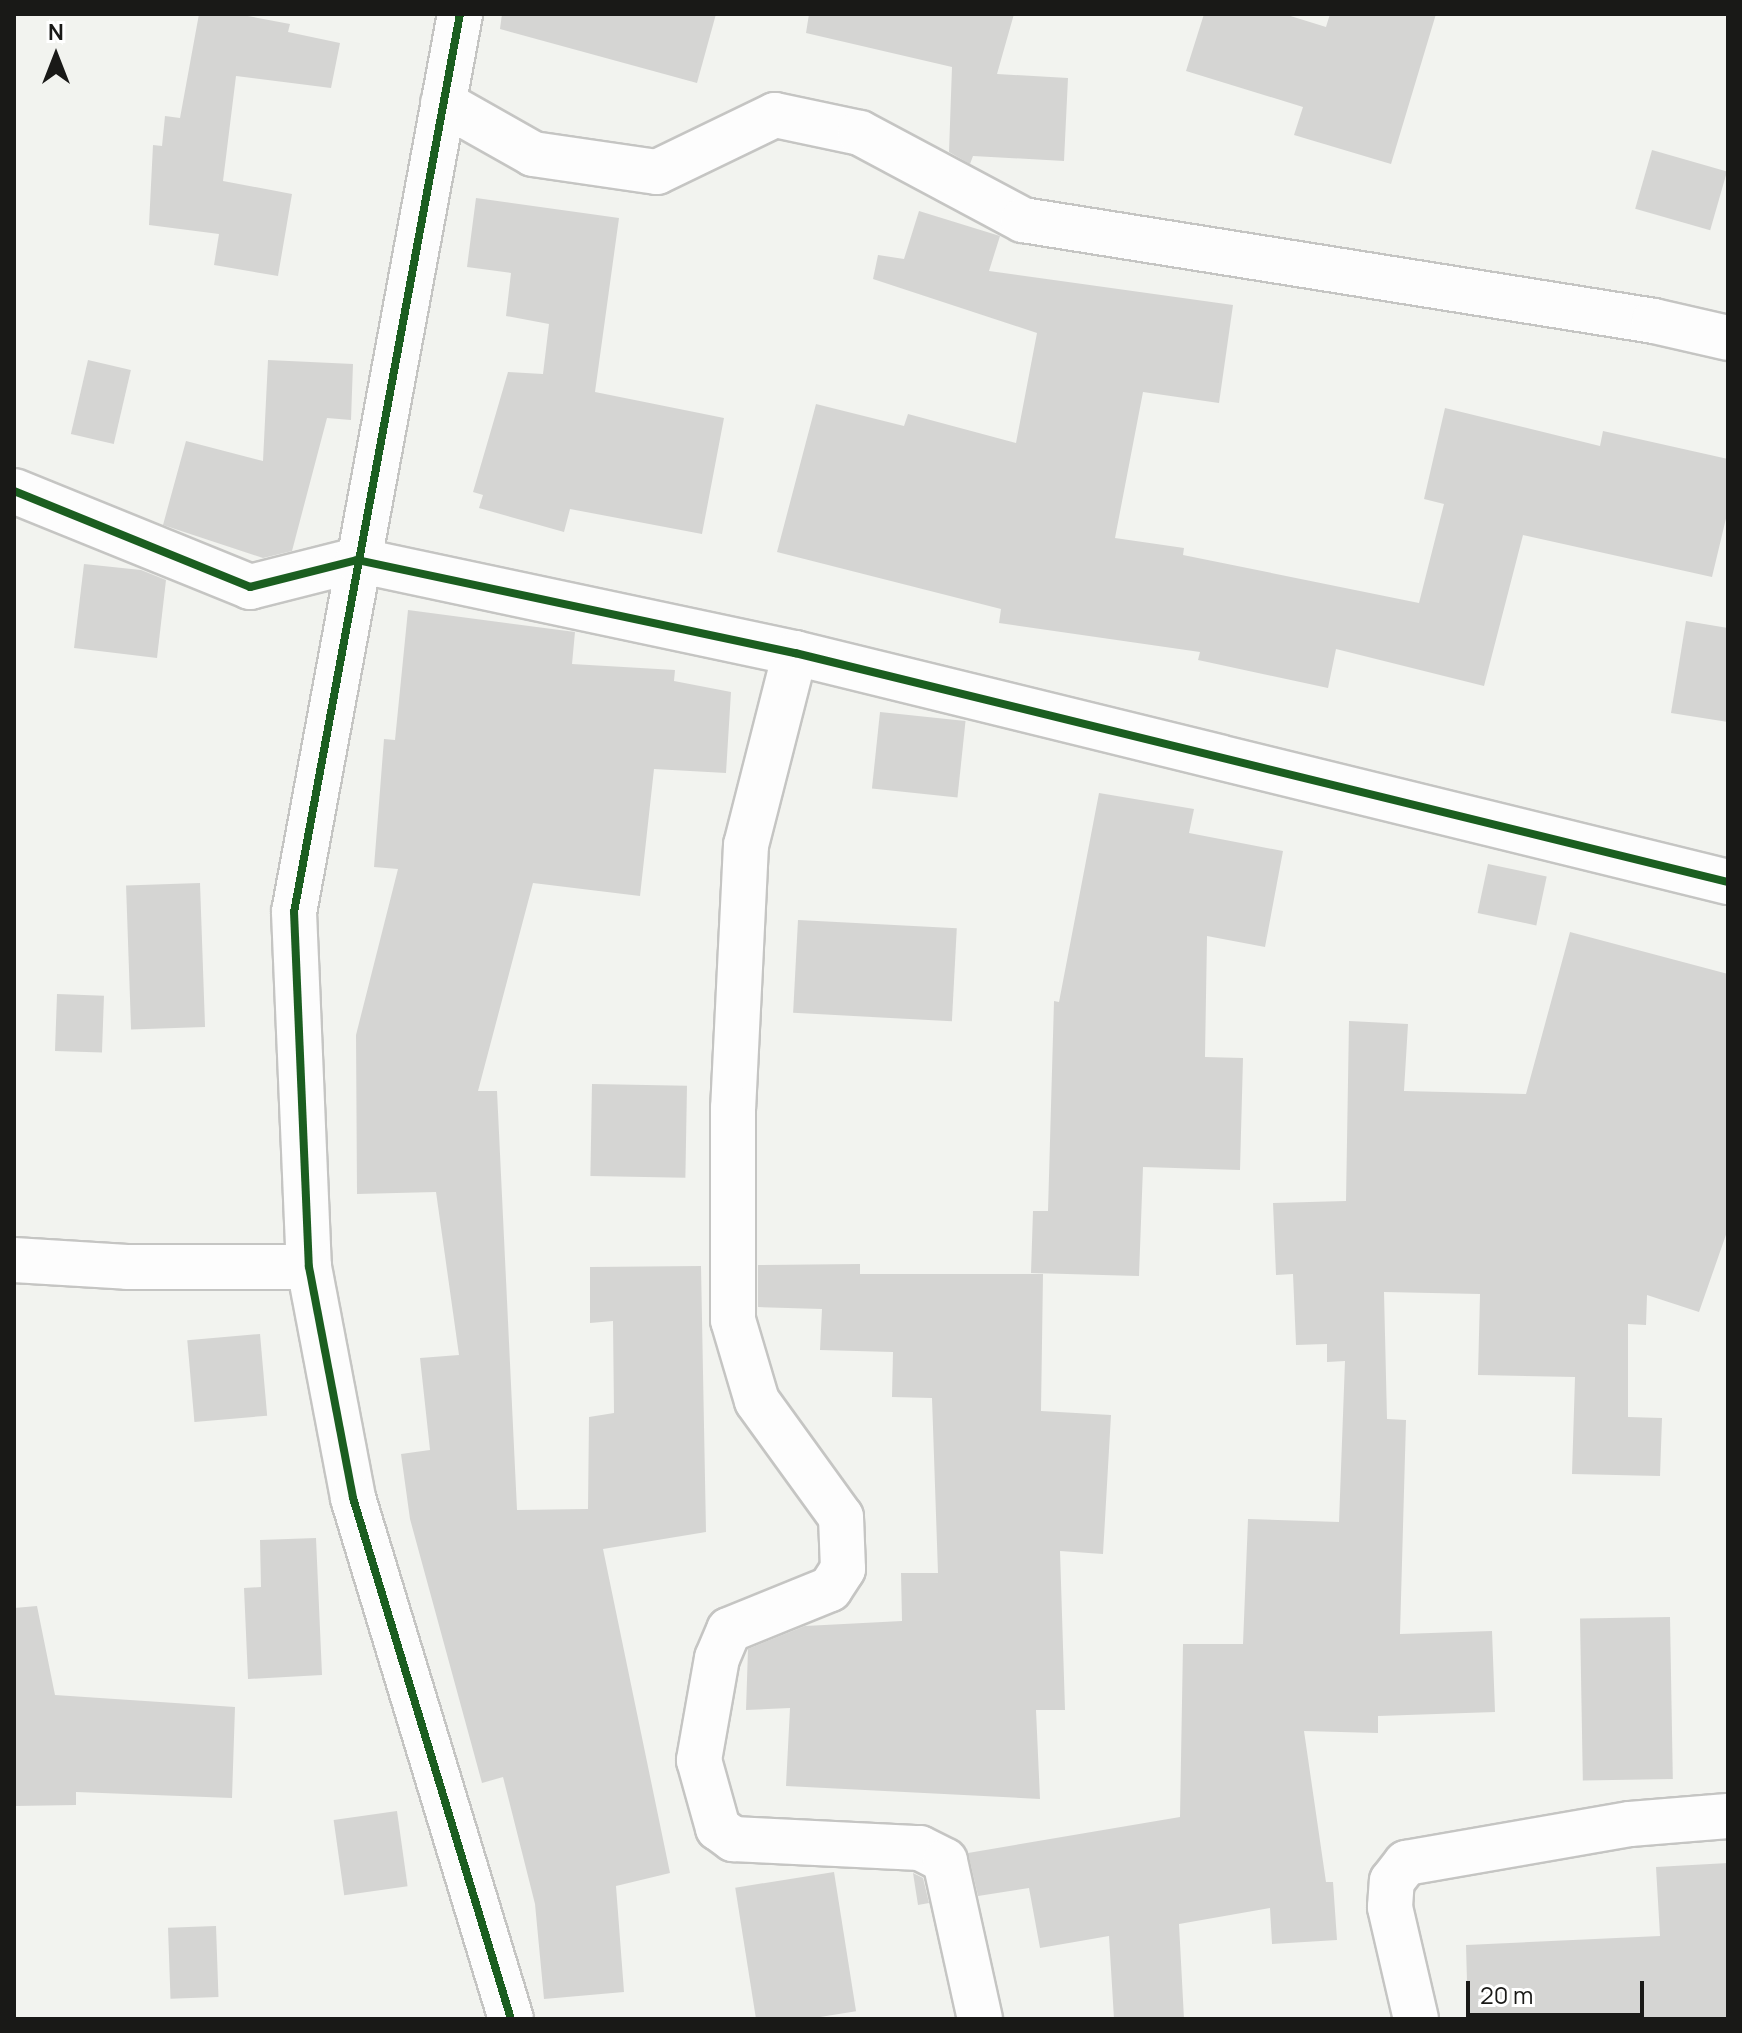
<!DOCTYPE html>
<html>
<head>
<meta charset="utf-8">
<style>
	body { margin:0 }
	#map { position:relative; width:1742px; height:2033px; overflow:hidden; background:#f2f3ef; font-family:Manrope,sans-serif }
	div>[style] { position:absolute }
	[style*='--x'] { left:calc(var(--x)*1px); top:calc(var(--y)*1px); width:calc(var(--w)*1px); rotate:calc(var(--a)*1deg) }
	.building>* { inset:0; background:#d5d5d3; transform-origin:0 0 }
	.roads { filter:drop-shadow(2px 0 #c5c5c3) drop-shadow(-2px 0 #c5c5c3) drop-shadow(0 2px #c5c5c3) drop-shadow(0 -2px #c5c5c3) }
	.street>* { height:44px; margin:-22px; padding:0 22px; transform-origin:22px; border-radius:22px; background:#fdfdfd }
	.cycleway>* { height:8px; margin:-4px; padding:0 4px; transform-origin:4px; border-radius:4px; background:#1b5e20 }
	span { translate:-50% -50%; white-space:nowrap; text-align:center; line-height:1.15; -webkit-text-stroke:8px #fff; paint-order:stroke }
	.frame { position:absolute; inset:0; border:16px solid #191917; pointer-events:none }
	.north { position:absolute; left:16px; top:16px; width:80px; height:80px; -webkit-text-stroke:6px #fff; paint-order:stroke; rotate:0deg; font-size:22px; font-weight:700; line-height:32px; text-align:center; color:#191917 }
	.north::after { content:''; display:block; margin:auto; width:28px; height:36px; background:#191917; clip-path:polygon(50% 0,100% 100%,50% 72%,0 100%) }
	.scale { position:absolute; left:1466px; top:1981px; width:178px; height:36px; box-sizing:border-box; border:4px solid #191917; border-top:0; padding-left:10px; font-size:24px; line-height:28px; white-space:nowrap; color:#191917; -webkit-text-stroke:6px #fff; paint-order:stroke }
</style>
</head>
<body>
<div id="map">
	<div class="building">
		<i style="clip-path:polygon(199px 14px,237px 14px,290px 24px,288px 32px,340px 43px,331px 88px,236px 76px,223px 181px,292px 194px,278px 276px,214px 265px,219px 234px,149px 225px,153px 145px,162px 146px,165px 116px,180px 118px)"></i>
		<i style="clip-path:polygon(502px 14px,716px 14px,697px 83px,500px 29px)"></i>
		<i style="clip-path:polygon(809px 14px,1014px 14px,997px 74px,1068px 78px,1064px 161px,973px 156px,970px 164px,949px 152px,952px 67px,806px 33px)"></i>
		<i style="clip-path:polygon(1204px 14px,1284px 14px,1326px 27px,1330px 14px,1436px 14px,1391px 164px,1294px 135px,1303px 107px,1186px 71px)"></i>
		<i style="left:1652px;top:150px;width:78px;height:61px;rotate:16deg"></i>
		<i style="clip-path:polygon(476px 198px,619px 218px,595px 392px,724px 418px,702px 534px,570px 509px,564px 532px,479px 508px,483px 495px,473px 492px,508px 372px,543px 374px,549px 324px,506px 316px,511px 273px,467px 267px)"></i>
		<i style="clip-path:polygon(919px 211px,1000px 236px,989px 271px,1233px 305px,1219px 403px,1143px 392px,1115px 538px,1184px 548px,1183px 555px,1419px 603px,1444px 504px,1424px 499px,1445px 408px,1600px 446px,1603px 431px,1728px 459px,1728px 510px,1712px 577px,1523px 535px,1484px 686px,1336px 649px,1328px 688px,1198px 660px,1200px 652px,999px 623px,1001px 609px,777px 552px,816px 404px,904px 426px,908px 414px,1016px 443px,1037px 333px,873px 279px,878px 255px,904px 259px)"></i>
		<i style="left:88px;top:360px;width:44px;height:76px;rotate:13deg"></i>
		<i style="clip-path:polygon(268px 360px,353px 364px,351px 420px,327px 418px,292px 551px,263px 558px,163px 525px,186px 441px,263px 461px)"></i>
		<i style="clip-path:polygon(84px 564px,141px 570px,166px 580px,157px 658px,74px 648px)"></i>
		<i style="clip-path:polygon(408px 610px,575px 632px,572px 664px,675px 670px,674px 681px,731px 692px,726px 773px,654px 769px,640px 896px,533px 883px,478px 1091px,497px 1091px,517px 1510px,588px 1509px,589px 1417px,614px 1413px,613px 1321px,590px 1323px,590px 1267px,701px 1266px,706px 1532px,603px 1549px,670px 1873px,616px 1886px,624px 1992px,544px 1999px,535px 1904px,503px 1777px,482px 1783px,410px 1519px,401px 1454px,430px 1450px,420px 1358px,459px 1355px,436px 1192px,357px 1194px,356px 1035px,398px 869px,374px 867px,384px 739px,395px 740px)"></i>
		<i style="clip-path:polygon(1686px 621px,1728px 628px,1728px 722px,1671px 713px)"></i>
		<i style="left:880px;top:712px;width:86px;height:77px;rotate:6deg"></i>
		<i style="clip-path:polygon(1099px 793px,1194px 809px,1189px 833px,1283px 851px,1265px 947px,1207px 936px,1205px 1057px,1243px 1058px,1240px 1170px,1143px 1167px,1139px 1276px,1031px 1273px,1033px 1211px,1048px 1211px,1054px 1001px,1059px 1002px)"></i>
		<i style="left:1488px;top:864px;width:60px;height:50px;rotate:12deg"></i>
		<i style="left:200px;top:883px;width:144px;height:74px;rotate:88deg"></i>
		<i style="left:798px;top:920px;width:159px;height:93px;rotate:3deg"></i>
		<i style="clip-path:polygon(1570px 932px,1728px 974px,1728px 1229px,1699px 1312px,1647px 1295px,1646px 1325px,1628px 1324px,1628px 1417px,1662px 1418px,1660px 1476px,1572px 1474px,1575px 1377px,1478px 1375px,1480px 1294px,1384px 1292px,1387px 1419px,1406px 1420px,1400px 1634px,1492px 1631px,1495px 1712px,1378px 1716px,1378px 1733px,1304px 1731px,1326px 1882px,1333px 1882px,1337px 1940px,1272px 1944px,1270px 1908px,1179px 1924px,1184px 2019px,1114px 2019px,1109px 1936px,1040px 1948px,1029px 1888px,978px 1896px,968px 1853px,1180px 1817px,1183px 1644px,1243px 1644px,1248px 1519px,1339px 1522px,1345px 1361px,1327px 1362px,1327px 1344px,1296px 1345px,1293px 1274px,1276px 1275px,1273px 1203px,1346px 1201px,1349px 1021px,1408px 1024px,1404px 1091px,1526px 1094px)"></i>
		<i style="left:57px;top:994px;width:47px;height:57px;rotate:2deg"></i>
		<i style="left:592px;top:1084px;width:95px;height:92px;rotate:1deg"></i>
		<i style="clip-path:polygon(860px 1264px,860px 1274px,1043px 1274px,1041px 1411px,1111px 1415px,1103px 1554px,1060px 1551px,1065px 1710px,1036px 1710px,1040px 1799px,786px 1786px,790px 1708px,746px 1710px,748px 1649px,805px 1626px,902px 1621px,901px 1573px,938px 1573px,932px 1398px,892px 1397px,893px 1352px,820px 1350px,822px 1309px,758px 1307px,758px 1265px)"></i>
		<i style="left:260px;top:1334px;width:82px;height:73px;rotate:85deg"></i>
		<i style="clip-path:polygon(316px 1538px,322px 1675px,248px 1679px,244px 1588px,261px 1587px,260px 1540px)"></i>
		<i style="clip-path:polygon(37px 1606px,55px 1695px,235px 1707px,232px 1798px,76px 1792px,76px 1805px,14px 1806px,14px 1608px)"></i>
		<i style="left:1670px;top:1617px;width:162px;height:90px;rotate:89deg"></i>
		<i style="left:397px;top:1811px;width:76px;height:64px;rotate:82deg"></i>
		<i style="clip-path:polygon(1728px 1863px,1728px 2017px,1468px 2019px,1466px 1945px,1660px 1936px,1656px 1867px)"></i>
		<i style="left:834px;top:1872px;width:141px;height:100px;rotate:81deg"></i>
		<i style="clip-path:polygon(913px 1873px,923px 1878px,929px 1903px,918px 1905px)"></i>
		<i style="left:216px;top:1926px;width:71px;height:48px;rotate:88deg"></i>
	</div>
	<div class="roads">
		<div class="street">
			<i style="--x:460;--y:14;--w:913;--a:100.47"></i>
			<i style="--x:294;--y:912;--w:355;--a:87.6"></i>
			<i style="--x:309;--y:1267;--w:235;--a:79.2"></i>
			<i style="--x:353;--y:1498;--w:544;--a:73.13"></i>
			<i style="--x:443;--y:103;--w:103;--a:29.5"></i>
			<i style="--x:533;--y:154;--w:125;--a:8.3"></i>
			<i style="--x:657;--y:172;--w:131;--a:-25.8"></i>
			<i style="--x:775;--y:115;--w:87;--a:12"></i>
			<i style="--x:860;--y:133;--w:185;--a:28.1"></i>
			<i style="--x:1023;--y:220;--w:639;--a:9.09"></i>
			<i style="--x:1654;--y:321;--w:76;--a:12.9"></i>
			<i style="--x:14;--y:491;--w:255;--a:22.1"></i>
			<i style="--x:250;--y:587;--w:110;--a:-14.2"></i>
			<i style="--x:357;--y:560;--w:448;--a:12"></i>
			<i style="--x:795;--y:653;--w:961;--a:13.79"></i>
			<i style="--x:795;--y:653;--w:198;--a:104.3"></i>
			<i style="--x:746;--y:845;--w:263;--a:92.8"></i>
			<i style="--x:733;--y:1108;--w:212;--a:90"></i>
			<i style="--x:733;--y:1320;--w:84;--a:73.5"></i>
			<i style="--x:757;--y:1401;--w:143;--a:54.1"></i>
			<i style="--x:841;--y:1517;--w:52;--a:87.8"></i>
			<i style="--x:843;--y:1569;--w:24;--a:123"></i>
			<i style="--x:830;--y:1589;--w:109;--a:157.9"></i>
			<i style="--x:729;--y:1630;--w:30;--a:113"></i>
			<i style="--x:717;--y:1658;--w:104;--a:100"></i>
			<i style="--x:699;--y:1760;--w:71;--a:74.4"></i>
			<i style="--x:718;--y:1828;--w:19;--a:36"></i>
			<i style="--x:733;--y:1839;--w:187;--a:2.8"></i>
			<i style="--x:920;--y:1848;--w:28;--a:27"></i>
			<i style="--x:945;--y:1861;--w:162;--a:77.5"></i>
			<i style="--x:14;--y:1260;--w:113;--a:3.5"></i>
			<i style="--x:127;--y:1267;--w:182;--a:0"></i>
			<i style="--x:1416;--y:2019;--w:115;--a:-103.1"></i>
			<i style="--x:1390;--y:1907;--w:26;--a:-86"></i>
			<i style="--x:1392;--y:1881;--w:23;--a:-52"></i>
			<i style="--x:1406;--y:1863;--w:227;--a:-9.9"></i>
			<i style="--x:1630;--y:1824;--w:98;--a:-4.7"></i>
		</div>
	</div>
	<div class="cycleway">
		<i style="--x:460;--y:14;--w:913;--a:100.47"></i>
		<i style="--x:294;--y:912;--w:355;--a:87.6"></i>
		<i style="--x:309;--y:1267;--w:235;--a:79.2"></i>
		<i style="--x:353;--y:1498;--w:544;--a:73.13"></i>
		<i style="--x:14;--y:491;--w:255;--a:22.1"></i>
		<i style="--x:250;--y:587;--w:110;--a:-14.2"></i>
		<i style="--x:357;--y:560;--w:448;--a:12"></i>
		<i style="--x:795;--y:653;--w:961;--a:13.79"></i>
	</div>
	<div class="frame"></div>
	<div class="north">N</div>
	<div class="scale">20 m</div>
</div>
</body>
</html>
